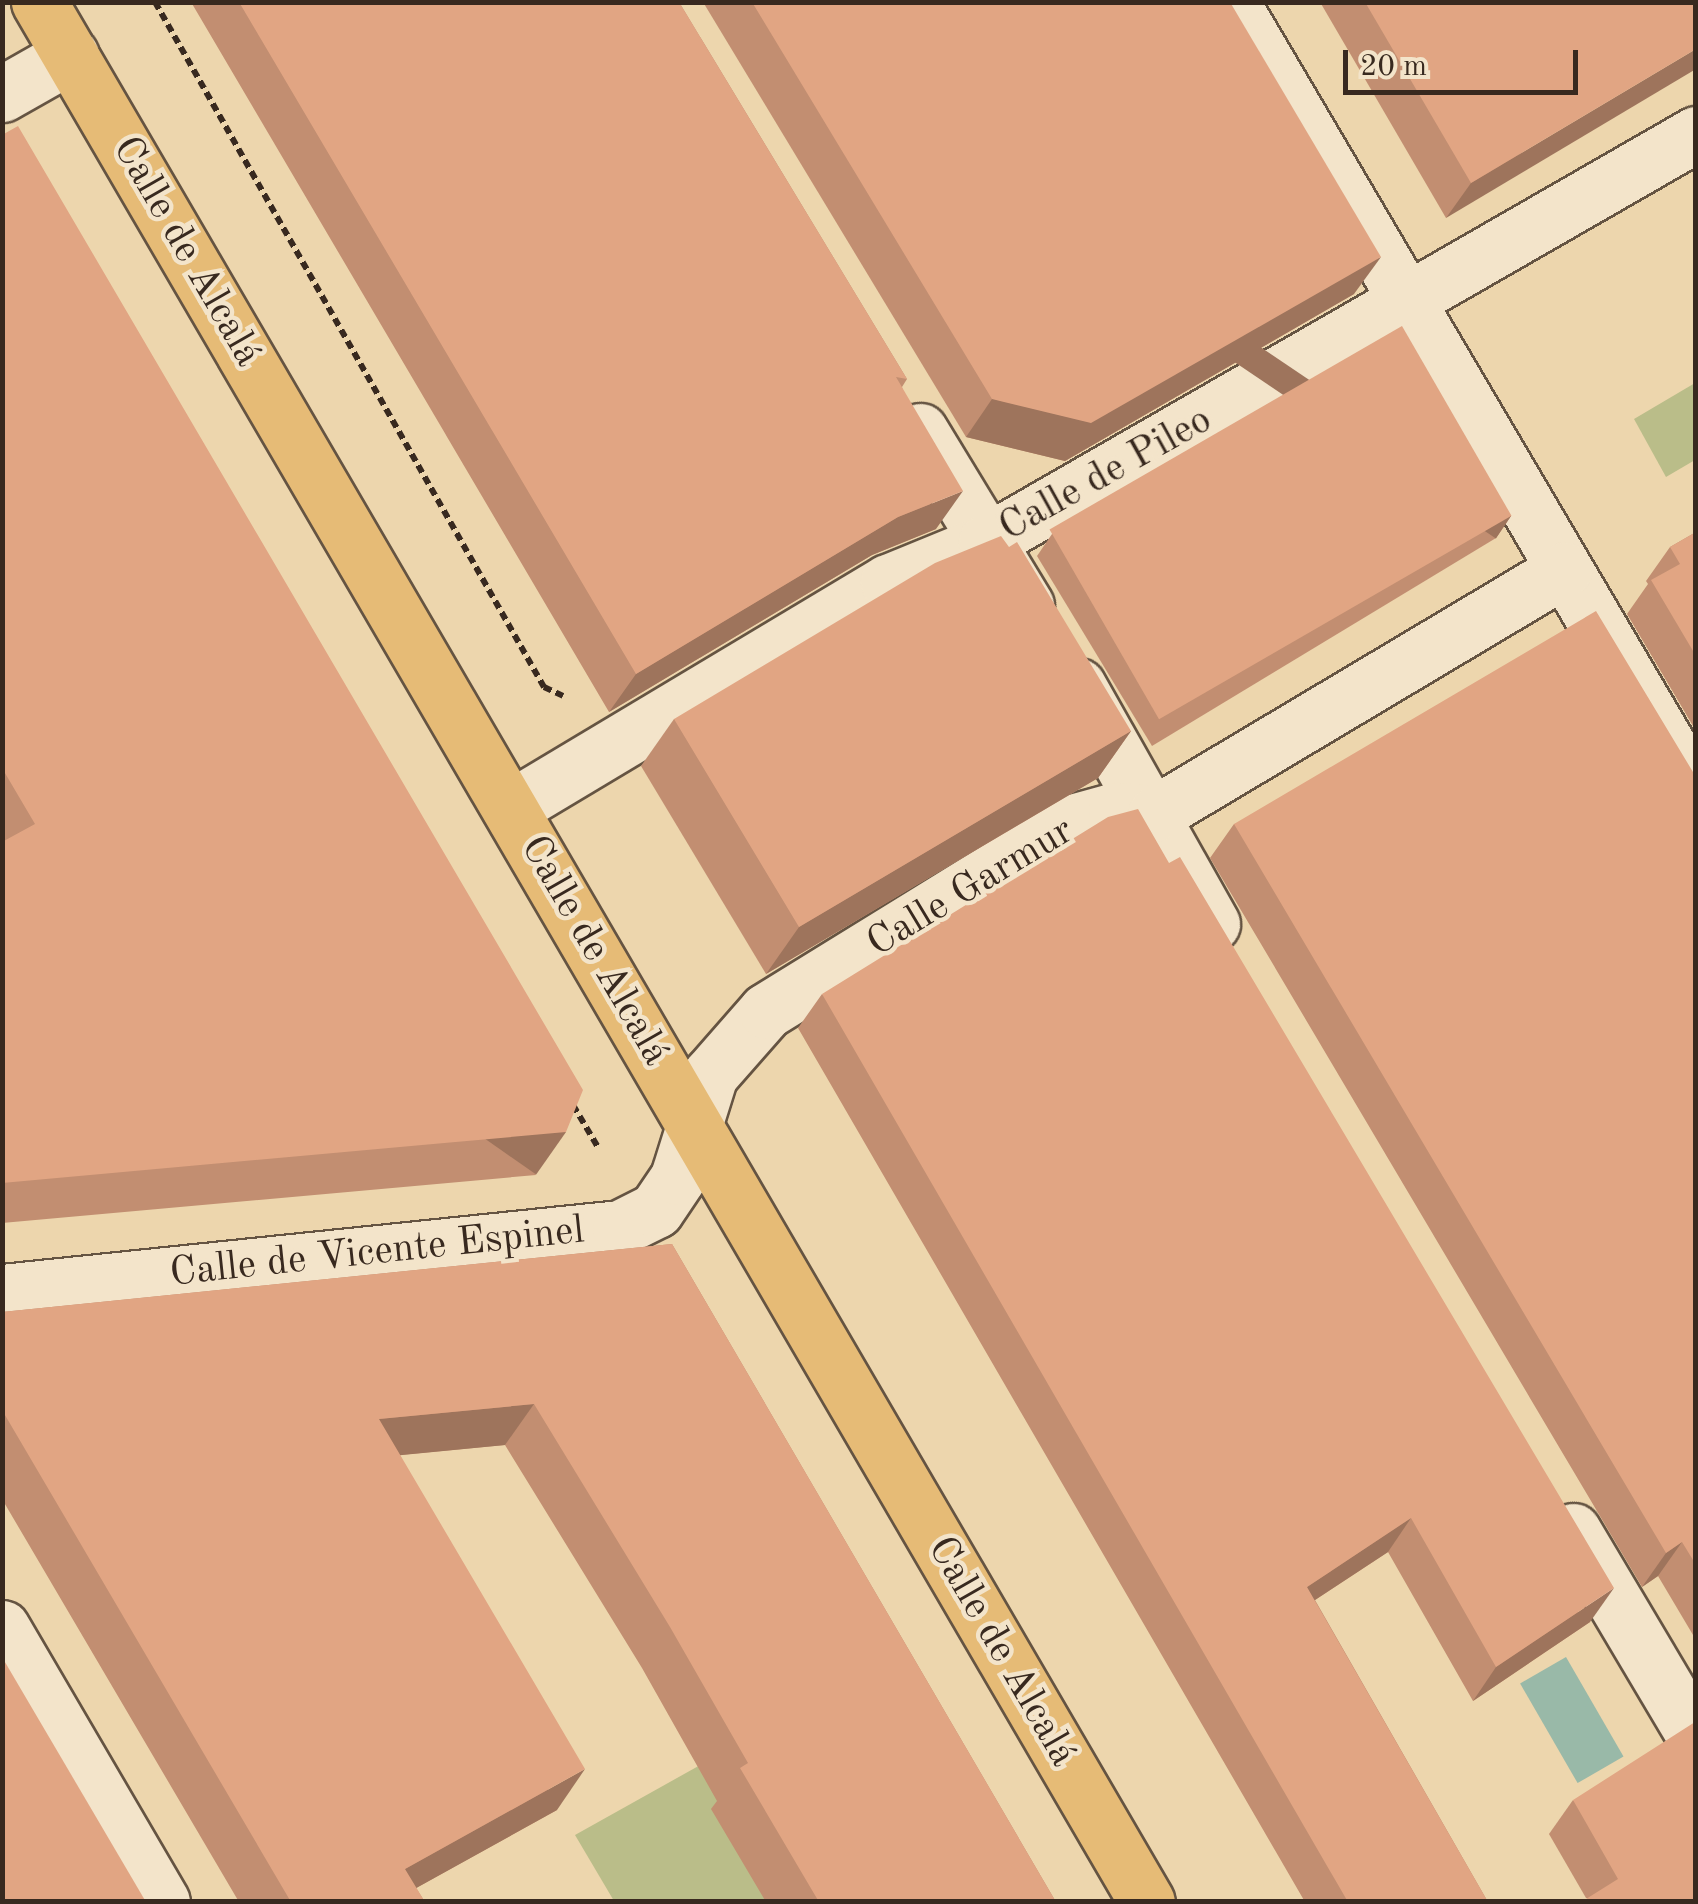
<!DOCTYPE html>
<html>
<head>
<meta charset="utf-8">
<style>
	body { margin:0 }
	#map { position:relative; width:1698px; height:1904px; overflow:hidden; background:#edd6ad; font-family:"Old Standard TT",serif }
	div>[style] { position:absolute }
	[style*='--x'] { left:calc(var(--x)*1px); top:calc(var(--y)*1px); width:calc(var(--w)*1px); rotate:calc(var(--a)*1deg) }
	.green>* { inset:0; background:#babd89 }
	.water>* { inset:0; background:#99b9a8; transform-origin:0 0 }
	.path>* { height:6px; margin-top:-3px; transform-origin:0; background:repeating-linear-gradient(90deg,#38291f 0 8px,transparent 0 13px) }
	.roads { filter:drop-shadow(2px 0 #655442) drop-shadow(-2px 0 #655442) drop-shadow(0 2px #655442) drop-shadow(0 -2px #655442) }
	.minor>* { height:55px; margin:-27.5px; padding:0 27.5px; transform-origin:27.5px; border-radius:27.5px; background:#f3e4ca }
	.major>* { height:55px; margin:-27.5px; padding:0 27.5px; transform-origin:27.5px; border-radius:27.5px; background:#e6bb76 }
	.wall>* { inset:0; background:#c28e71 }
	.shaded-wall>* { inset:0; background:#9e745c; transform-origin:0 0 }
	.building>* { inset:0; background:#e1a583; transform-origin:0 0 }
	span { translate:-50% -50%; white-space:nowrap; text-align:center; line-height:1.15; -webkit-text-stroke:9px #f3e4ca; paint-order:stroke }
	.street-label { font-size:40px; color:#38291f }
	.frame { position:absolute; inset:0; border:5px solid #38291f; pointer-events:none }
	.scale { position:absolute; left:1343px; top:50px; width:235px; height:45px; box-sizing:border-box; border:5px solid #38291f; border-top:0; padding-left:12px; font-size:30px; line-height:35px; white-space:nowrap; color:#38291f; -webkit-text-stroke:8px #f3e4ca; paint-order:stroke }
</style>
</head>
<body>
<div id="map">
	<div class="green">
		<i style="clip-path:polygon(1695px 383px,1695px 460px,1666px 477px,1634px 419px)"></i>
		<i style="clip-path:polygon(745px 1740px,787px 1901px,614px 1901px,575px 1835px)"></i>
	</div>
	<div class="water">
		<i style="left:1566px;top:1657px;width:115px;height:53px;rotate:60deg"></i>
	</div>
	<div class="path">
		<i style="--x:155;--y:2;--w:788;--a:60.41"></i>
		<i style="--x:544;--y:687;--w:21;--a:25"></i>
		<i style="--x:573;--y:1105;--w:51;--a:59.4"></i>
	</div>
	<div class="roads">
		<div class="minor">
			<i style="--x:1231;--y:2;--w:918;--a:59.55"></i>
			<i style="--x:2;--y:94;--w:79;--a:-29.5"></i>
			<i style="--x:920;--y:431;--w:204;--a:58.7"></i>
			<i style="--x:1078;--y:686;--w:273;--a:60.6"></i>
			<i style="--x:512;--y:807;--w:438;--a:-30.9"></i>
			<i style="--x:888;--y:582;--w:106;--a:-22.2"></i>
			<i style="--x:986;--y:542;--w:819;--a:-29.88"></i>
			<i style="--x:2;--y:1292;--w:621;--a:-5.91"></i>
			<i style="--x:620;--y:1228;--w:40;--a:-26.6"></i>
			<i style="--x:656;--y:1210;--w:40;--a:-56"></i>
			<i style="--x:678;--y:1177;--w:107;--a:-72.6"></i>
			<i style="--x:710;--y:1075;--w:85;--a:-48.8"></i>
			<i style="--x:766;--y:1011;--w:360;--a:-31.7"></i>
			<i style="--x:1072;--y:822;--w:46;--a:-15.3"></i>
			<i style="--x:1116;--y:810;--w:40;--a:4.3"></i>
			<i style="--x:1156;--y:813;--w:475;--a:-30.8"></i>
			<i style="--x:1573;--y:1531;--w:241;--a:59.3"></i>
			<i style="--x:2;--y:1628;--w:317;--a:59.7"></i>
		</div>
		<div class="major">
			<i style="--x:39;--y:2;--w:2199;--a:59.75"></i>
		</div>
	</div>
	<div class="wall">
		<i style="clip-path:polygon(191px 2px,679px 2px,907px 379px,902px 387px,936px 529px,872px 555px,609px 712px)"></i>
		<i style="clip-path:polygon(703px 2px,1230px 2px,1354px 294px,1065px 461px,966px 437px)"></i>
		<i style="clip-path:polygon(1320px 2px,1696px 2px,1446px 218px)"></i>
		<i style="clip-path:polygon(2px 135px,536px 1175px,2px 1223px)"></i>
		<i style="clip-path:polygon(1511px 516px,1496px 538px,1152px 746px,1037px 556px,1052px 534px)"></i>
		<i style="clip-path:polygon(1696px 532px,1696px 731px,1627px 614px,1648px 584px,1646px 581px,1670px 547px)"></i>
		<i style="clip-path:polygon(674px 719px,1131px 731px,1098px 778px,766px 974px,641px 766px)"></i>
		<i style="clip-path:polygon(1693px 776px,1696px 777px,1696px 1640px,1658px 1576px,1642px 1587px,1210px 858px,1234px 824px)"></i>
		<i style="clip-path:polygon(822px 994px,1590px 1622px,1473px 1701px,1388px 1552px,1315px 1600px,1488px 1902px,1305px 1902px,798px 1028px)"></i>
		<i style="clip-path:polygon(672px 1244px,1056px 1902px,766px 1902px,711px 1809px,717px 1801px,642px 1668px,505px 1445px,400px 1455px,557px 1810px,416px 1888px,425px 1902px,239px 1902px,2px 1499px,2px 1312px)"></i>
		<i style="clip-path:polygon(1573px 1800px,1696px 1902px,1586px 1898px,1549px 1834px)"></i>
	</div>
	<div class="shaded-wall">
		<i style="clip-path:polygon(1696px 49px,1696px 69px,1446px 218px,1471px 183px)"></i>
		<i style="clip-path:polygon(1381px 257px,1354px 294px,1065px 461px,966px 437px,992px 399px)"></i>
		<i style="clip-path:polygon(963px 491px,936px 529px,872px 555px,609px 712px,636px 674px,898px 517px)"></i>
		<i style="left:1511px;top:516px;width:27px;height:402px;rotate:124deg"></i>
		<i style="clip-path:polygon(1131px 731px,1098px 778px,766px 974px,799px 927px)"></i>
		<i style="left:566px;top:1132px;width:52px;height:566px;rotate:125deg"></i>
		<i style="clip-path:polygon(534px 1404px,505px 1445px,351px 1460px,379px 1419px)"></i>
		<i style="clip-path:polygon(1411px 1518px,1388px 1552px,1283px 1621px,1307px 1587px)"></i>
		<i style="clip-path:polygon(1682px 1542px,1658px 1576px,1642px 1587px,1666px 1553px)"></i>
		<i style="clip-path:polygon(1614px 1588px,1590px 1622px,1473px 1701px,1496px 1667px)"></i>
		<i style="clip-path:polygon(585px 1769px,557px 1810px,391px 1902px,405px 1869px)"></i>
	</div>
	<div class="building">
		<i style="clip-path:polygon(239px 2px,679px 2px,907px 379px,896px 377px,963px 491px,898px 517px,636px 674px)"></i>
		<i style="clip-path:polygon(752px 2px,1230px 2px,1381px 257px,1091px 423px,992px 399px)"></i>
		<i style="clip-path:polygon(1365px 2px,1696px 2px,1696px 49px,1471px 183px)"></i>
		<i style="clip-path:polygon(18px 126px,583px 1090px,566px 1132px,2px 1183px,2px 842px,35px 824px,2px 768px,2px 135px)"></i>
		<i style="left:1402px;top:326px;width:219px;height:407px;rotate:60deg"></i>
		<i style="clip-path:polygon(1696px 532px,1696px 656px,1651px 580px,1680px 564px,1670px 547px)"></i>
		<i style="clip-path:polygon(1001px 536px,1009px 547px,1017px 542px,1131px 731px,799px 927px,674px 719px,935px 563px)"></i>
		<i style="clip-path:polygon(1596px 611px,1696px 777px,1696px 1565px,1682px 1542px,1666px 1553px,1234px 824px)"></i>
		<i style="clip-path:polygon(1138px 809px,1169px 863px,1180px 857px,1614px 1588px,1496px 1667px,1411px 1518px,1307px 1587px,1488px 1902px,1348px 1902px,822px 994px,1108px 817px)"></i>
		<i style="clip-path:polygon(672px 1244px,1056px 1902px,819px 1902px,740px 1768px,748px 1763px,670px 1627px,534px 1404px,379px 1419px,585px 1769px,405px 1869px,425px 1902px,291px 1902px,2px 1410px,2px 1312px)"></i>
		<i style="clip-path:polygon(2px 1657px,146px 1902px,2px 1902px)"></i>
		<i style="clip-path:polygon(1695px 1722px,1696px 1902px,1581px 1902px,1618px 1879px,1573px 1800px)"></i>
	</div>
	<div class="street-label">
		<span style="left:186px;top:252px;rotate:60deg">Calle de Alcalá</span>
		<span style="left:1106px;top:475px;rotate:-29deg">Calle de Pileo</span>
		<span style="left:971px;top:888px;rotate:-31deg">Calle Garmur</span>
		<span style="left:594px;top:951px;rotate:60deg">Calle de Alcalá</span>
		<span style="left:377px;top:1253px;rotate:-6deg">Calle de Vicente Espinel</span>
		<span style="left:1001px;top:1652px;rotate:60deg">Calle de Alcalá</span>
	</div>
	<div class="frame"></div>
	<div class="scale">20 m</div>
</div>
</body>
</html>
